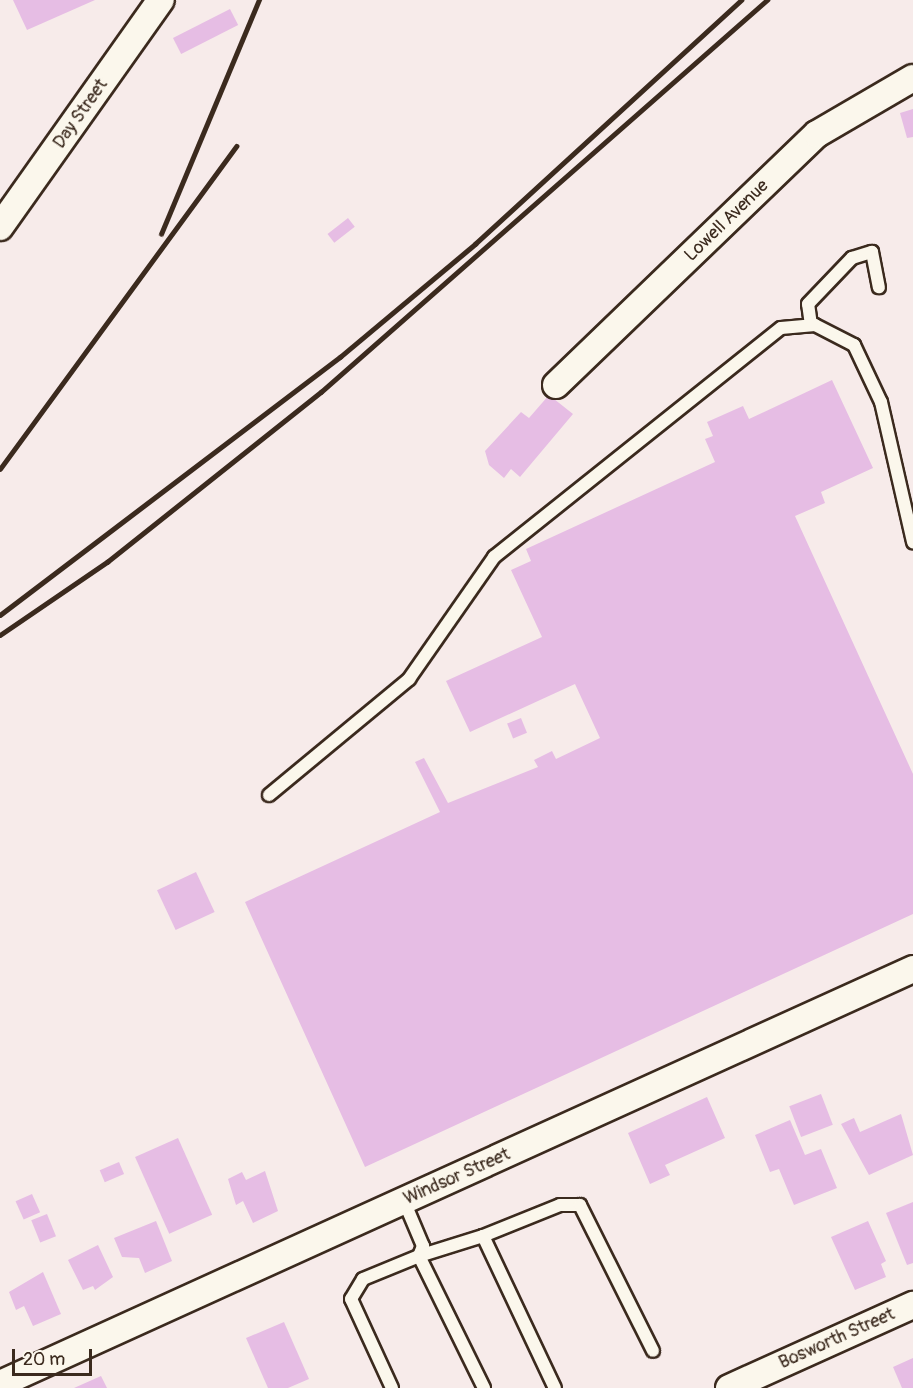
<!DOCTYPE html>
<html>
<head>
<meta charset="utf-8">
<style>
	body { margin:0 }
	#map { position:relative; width:913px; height:1388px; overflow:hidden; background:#f7ebea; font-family:Pangolin,sans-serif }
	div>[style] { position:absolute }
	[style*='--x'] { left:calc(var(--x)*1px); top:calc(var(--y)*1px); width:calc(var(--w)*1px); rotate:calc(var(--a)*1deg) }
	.building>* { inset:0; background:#e6bde4; transform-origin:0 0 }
	.roads { filter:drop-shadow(2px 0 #3b2a1e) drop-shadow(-2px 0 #3b2a1e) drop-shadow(0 2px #3b2a1e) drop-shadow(0 -2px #3b2a1e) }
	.service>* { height:12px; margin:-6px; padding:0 6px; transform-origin:6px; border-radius:6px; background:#fbf7ec }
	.minor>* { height:26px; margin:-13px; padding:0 13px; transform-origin:13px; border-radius:13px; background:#fbf7ec }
	.rail>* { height:4.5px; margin:-2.25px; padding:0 2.25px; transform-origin:2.25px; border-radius:2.25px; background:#3b2a1e }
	span { translate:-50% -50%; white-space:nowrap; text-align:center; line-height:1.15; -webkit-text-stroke:4.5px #fbf7ec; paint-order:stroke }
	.street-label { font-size:18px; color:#3b2a1e }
	.scale { position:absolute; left:12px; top:1349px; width:80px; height:27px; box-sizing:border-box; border:3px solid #3b2a1e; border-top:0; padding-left:8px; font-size:18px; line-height:21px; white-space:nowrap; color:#3b2a1e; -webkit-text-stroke:4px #fbf7ec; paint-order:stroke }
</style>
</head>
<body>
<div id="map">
	<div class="building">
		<i style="clip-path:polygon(13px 0,95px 0,27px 30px)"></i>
		<i style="left:230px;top:9px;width:18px;height:64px;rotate:63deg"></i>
		<i style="clip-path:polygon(913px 109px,913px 137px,907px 138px,900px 113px)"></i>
		<i style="left:348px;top:218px;width:11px;height:26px;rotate:52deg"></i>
		<i style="clip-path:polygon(832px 380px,873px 468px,821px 492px,825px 503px,795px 516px,913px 774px,913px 914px,365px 1167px,245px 902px,440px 812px,415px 762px,424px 758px,448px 803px,538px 767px,534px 760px,552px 751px,556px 759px,600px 738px,575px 684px,470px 732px,446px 681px,542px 637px,511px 570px,531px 561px,526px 549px,715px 462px,705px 439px,713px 436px,707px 422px,743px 406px,749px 419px)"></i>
		<i style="clip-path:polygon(549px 395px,573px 414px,520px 477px,511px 469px,504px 478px,489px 465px,485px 451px,521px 412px,529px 418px)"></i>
		<i style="left:521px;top:718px;width:16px;height:15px;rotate:68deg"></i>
		<i style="left:196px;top:872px;width:44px;height:43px;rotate:65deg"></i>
		<i style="left:821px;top:1094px;width:33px;height:34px;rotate:69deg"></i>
		<i style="clip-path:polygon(707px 1097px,725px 1138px,665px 1165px,670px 1175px,650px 1184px,628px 1133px)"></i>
		<i style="clip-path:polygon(901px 1114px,913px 1155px,869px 1175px,841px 1124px,854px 1118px,860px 1132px)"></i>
		<i style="clip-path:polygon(790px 1120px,805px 1155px,821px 1149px,837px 1188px,794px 1205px,779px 1169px,770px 1172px,755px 1135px)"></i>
		<i style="left:178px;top:1138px;width:84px;height:47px;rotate:66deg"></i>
		<i style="left:119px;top:1162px;width:13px;height:21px;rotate:67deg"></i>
		<i style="clip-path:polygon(265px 1171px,278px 1211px,253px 1223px,243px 1201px,236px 1205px,228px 1179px,242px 1172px,246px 1180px)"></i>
		<i style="left:32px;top:1194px;width:20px;height:18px;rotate:66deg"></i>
		<i style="clip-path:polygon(913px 1202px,913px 1263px,907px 1265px,886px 1213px)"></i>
		<i style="left:47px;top:1214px;width:24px;height:17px;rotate:68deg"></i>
		<i style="clip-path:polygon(156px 1221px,172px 1261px,145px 1273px,139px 1258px,122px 1257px,114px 1238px)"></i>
		<i style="clip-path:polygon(868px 1221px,886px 1261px,881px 1264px,886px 1277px,855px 1290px,831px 1237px)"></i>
		<i style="clip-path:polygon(98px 1245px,113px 1277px,95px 1290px,93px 1286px,83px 1290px,68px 1260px)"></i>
		<i style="clip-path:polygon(43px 1272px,61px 1314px,33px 1326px,24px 1306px,16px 1310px,9px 1292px)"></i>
		<i style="clip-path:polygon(284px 1322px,309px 1379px,288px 1388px,268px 1388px,246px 1338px)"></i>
		<i style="clip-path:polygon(913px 1358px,913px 1388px,902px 1388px,893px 1367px)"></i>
		<i style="clip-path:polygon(101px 1376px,107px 1388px,74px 1388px)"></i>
	</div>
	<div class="roads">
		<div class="service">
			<i style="--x:811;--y:325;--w:21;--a:-98"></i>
			<i style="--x:808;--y:304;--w:64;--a:-46.3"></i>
			<i style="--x:852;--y:258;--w:21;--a:-17"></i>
			<i style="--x:872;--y:252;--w:36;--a:79"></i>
			<i style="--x:269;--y:795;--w:182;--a:-39.6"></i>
			<i style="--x:409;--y:679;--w:149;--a:-55.1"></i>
			<i style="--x:494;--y:557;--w:367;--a:-38.6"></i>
			<i style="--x:781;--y:328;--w:34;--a:-5"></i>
			<i style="--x:815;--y:325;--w:44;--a:27.1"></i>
			<i style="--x:854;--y:345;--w:63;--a:64.7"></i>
			<i style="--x:881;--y:402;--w:144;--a:77.1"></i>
			<i style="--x:483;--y:1236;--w:83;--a:-21.9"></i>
			<i style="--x:560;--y:1205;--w:20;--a:0"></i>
			<i style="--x:580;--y:1205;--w:163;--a:63.4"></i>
			<i style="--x:392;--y:1388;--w:98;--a:-114.7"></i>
			<i style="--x:351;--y:1299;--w:23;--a:-59"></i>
			<i style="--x:363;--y:1279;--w:61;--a:-22.3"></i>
			<i style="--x:419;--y:1256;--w:11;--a:-68"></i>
			<i style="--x:423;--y:1246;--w:49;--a:-112.9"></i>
			<i style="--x:484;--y:1388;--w:147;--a:-116.2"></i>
			<i style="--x:419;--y:1256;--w:67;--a:-17.4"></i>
			<i style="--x:483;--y:1236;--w:168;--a:64.7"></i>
		</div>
		<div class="minor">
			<i style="--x:0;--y:227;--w:278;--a:-54.7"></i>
			<i style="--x:556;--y:385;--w:362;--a:-43.9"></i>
			<i style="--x:817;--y:134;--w:111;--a:-30.3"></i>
			<i style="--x:0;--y:1384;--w:1003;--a:-24.44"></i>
			<i style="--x:729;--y:1388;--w:202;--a:-24.3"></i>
		</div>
	</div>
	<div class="rail">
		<i style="--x:161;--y:234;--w:254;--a:-67.3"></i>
		<i style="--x:0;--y:469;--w:400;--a:-53.8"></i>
		<i style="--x:0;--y:615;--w:427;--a:-37.2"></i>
		<i style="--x:340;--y:357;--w:176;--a:-39.9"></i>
		<i style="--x:475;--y:244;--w:361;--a:-42.5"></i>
		<i style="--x:0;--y:635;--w:130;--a:-34.3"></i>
		<i style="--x:107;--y:562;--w:273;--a:-38.5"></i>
		<i style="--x:321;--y:392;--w:594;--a:-41.31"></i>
	</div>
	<div class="street-label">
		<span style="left:81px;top:114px;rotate:-55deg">Day Street</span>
		<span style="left:727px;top:221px;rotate:-44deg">Lowell Avenue</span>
		<span style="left:457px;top:1177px;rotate:-24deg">Windsor Street</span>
		<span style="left:837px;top:1339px;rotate:-24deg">Bosworth Street</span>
	</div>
	<div class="scale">20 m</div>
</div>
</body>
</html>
